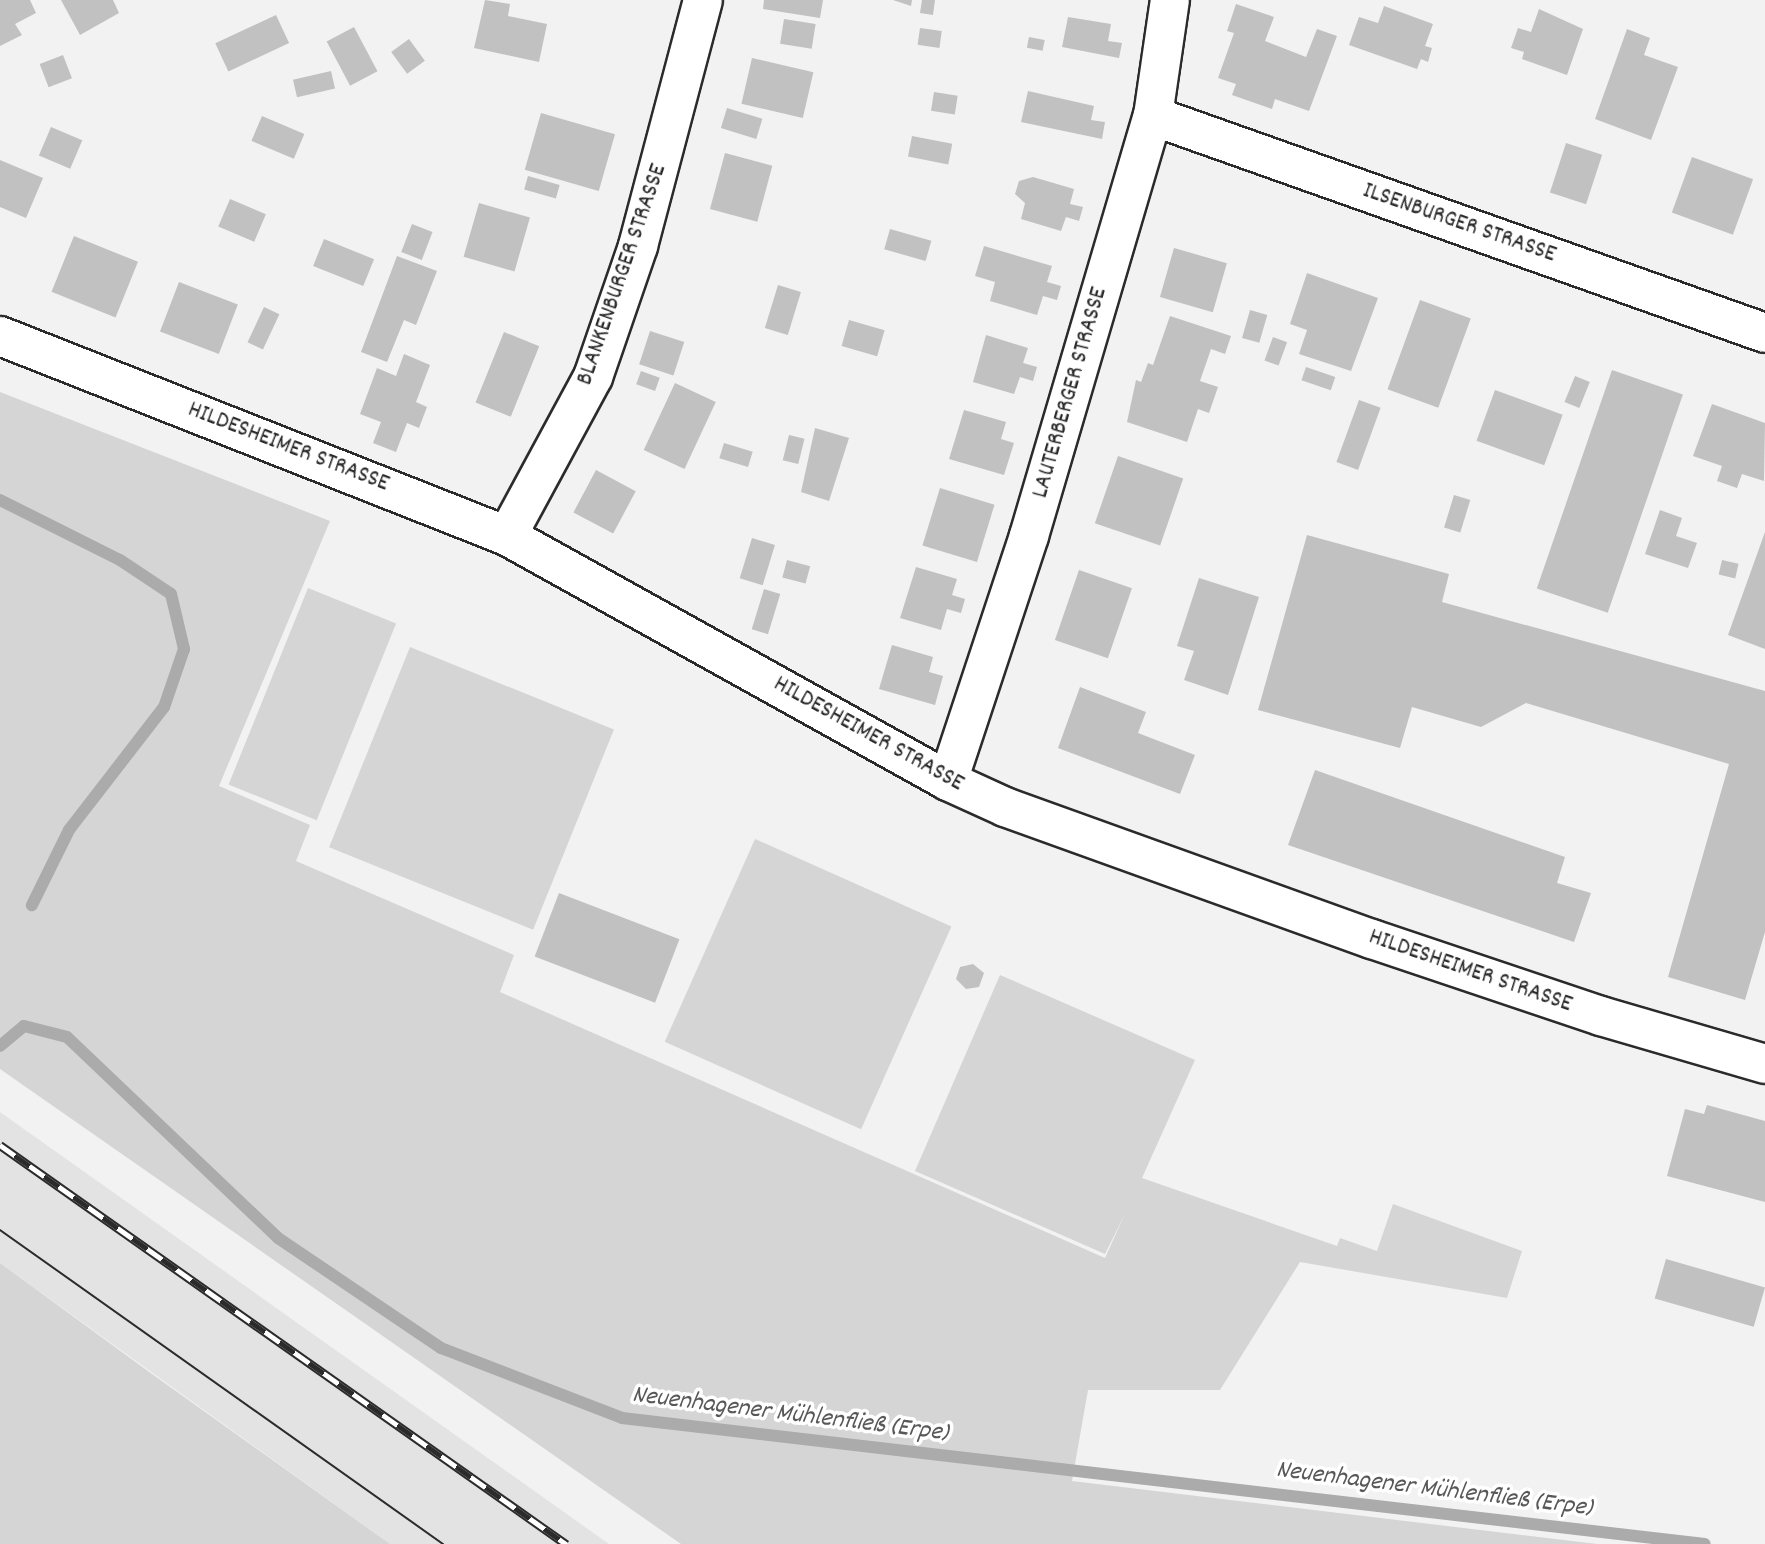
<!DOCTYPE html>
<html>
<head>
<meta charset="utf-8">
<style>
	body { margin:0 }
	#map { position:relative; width:1765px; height:1544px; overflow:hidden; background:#f2f2f2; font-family:Dekko,sans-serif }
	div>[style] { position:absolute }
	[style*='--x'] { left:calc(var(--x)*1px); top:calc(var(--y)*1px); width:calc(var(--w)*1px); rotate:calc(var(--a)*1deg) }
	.built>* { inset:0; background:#e3e3e3 }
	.green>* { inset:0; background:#d5d5d5; transform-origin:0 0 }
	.stream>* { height:12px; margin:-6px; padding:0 6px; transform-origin:6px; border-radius:6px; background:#ababab }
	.building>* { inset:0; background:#c1c1c1; transform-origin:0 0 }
	.roads { filter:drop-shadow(2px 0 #2b2b2b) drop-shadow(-2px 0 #2b2b2b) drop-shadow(0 2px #2b2b2b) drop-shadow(0 -2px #2b2b2b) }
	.minor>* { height:38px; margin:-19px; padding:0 19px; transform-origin:19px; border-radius:19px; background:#fff }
	.tram>* { height:2px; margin:-1px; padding:0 1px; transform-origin:1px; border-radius:1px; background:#2b2b2b }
	.rail>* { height:9px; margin-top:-4.5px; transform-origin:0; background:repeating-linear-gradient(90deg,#fff 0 18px,#2b2b2b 0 36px); box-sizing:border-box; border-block:2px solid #2b2b2b }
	span { translate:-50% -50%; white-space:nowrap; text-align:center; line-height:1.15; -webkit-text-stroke:7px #fff; paint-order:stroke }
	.street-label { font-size:24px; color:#2b2b2b }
	.water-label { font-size:26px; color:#585858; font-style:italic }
</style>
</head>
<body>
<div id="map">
	<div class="built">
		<i style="clip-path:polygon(0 1112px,609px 1544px,390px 1544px,0 1263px)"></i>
	</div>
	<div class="green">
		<i style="clip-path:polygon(0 392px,330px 521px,219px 786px,310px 825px,296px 861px,514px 955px,500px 992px,1105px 1258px,1125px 1214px,1105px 1254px,915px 1171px,1000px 975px,1195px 1060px,1142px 1178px,1337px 1246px,1340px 1238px,1377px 1251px,1393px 1204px,1522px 1251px,1507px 1298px,1300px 1262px,1220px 1390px,1088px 1390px,1072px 1481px,1597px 1544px,681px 1544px,0 1069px)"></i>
		<i style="left:308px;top:588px;width:95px;height:212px;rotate:22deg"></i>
		<i style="left:410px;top:647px;width:220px;height:216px;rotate:22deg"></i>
		<i style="left:755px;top:839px;width:215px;height:222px;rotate:24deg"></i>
		<i style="clip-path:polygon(0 1263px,152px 1374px,390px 1544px,0 1544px)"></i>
	</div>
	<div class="stream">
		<i style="--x:0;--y:500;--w:134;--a:26.6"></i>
		<i style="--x:120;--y:560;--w:61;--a:33.7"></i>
		<i style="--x:171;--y:594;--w:57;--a:76.7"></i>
		<i style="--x:184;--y:649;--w:61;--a:109"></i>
		<i style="--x:164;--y:707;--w:155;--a:127.7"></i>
		<i style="--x:69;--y:830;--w:84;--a:116.3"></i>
		<i style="--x:0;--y:1046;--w:31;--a:-40"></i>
		<i style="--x:24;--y:1026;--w:44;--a:14.3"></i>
		<i style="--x:67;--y:1037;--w:291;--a:43.6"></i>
		<i style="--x:278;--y:1238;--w:197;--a:34"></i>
		<i style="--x:441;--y:1348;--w:194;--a:21.1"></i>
		<i style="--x:622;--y:1418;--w:1090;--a:6.64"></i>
	</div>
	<div class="building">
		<i style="clip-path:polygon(0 0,30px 0,36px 13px,15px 24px,22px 35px,0 46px)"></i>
		<i style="clip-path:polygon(61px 0,113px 0,119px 13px,80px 35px)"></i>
		<i style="clip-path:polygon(485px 0,510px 4px,508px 16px,547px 24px,539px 62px,474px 48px)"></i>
		<i style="clip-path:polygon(764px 0,823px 0,820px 18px,763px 9px)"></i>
		<i style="clip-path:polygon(893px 0,912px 0,911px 6px)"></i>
		<i style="clip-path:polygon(922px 0,935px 0,933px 15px,920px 13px)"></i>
		<i style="clip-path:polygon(1236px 4px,1274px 17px,1265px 41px,1306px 57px,1317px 29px,1337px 36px,1309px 111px,1275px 99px,1272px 109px,1232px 95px,1236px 84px,1218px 78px,1234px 33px,1227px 31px)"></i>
		<i style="clip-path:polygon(1384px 6px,1433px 24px,1425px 46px,1432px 48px,1428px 62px,1421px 59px,1417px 69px,1349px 45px,1359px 17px,1378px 23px)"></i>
		<i style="clip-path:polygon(1539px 9px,1583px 29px,1567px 75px,1522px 59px,1524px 52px,1511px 48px,1518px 28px,1531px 32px)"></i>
		<i style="left:276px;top:15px;width:31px;height:67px;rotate:65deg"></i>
		<i style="clip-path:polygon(1068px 17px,1111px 24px,1108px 41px,1122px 43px,1119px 58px,1062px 47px)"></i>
		<i style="left:784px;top:19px;width:32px;height:25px;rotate:9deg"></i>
		<i style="left:354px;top:27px;width:50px;height:31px;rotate:62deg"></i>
		<i style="left:920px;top:28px;width:22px;height:17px;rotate:8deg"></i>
		<i style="clip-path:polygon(1627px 29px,1650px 38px,1644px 55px,1678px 67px,1651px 140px,1595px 119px)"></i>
		<i style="left:1029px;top:37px;width:16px;height:11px;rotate:11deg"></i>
		<i style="left:409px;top:39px;width:27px;height:22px;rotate:54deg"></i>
		<i style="left:63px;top:55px;width:25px;height:25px;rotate:69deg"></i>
		<i style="left:752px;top:58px;width:63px;height:47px;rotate:13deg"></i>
		<i style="left:331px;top:71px;width:18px;height:39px;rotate:77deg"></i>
		<i style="clip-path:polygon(1028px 91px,1094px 106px,1091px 120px,1105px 122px,1102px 139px,1021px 122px)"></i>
		<i style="left:934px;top:92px;width:24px;height:19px;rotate:9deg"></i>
		<i style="left:727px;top:108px;width:37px;height:21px;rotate:17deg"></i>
		<i style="left:541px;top:113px;width:77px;height:59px;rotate:16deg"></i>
		<i style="left:262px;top:116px;width:46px;height:27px;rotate:23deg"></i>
		<i style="left:51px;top:127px;width:34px;height:31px;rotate:23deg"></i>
		<i style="left:912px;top:136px;width:41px;height:21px;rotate:11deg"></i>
		<i style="left:1566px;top:143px;width:38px;height:52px;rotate:18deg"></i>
		<i style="left:725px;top:153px;width:49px;height:58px;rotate:15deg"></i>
		<i style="left:1692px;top:157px;width:65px;height:59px;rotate:20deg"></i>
		<i style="clip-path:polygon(0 160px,43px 178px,26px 218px,0 207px)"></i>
		<i style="left:528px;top:176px;width:33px;height:14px;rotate:16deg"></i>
		<i style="clip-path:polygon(1033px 177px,1074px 189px,1070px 204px,1083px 207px,1079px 221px,1066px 217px,1061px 231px,1021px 219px,1025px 203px,1015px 194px,1019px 181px)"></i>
		<i style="left:230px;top:199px;width:39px;height:30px;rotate:23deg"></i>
		<i style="left:479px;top:203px;width:53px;height:56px;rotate:16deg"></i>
		<i style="left:412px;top:224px;width:22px;height:30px;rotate:21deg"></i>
		<i style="left:890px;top:229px;width:43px;height:21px;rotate:16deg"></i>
		<i style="left:74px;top:236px;width:69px;height:60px;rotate:22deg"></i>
		<i style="left:324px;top:239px;width:54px;height:29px;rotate:22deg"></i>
		<i style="clip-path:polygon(984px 246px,1052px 266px,1047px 282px,1061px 286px,1057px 300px,1043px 296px,1037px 315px,990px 301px,995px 282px,975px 276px)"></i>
		<i style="left:1174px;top:248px;width:55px;height:51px;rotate:16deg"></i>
		<i style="clip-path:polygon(397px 256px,437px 271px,416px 325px,404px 320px,387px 362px,361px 352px)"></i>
		<i style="clip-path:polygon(1307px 273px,1378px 298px,1351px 371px,1299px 354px,1307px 330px,1290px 324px)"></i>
		<i style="left:179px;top:282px;width:63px;height:53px;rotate:21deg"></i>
		<i style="left:778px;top:285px;width:24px;height:45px;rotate:17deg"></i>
		<i style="left:1420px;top:300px;width:54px;height:95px;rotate:20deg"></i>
		<i style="left:264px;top:307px;width:17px;height:39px;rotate:25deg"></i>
		<i style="left:1250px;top:310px;width:18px;height:29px;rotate:16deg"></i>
		<i style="clip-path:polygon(1170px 316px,1231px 336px,1225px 354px,1211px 349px,1200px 381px,1218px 387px,1209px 413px,1198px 409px,1187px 442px,1127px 422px,1136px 380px,1141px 382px,1148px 363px,1153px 365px)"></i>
		<i style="left:849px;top:320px;width:37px;height:27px;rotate:16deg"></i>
		<i style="left:650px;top:331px;width:36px;height:35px;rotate:18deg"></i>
		<i style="left:504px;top:332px;width:38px;height:76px;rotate:22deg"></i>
		<i style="clip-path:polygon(986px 335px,1028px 348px,1023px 363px,1037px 367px,1033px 381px,1020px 377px,1014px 394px,973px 382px)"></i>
		<i style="left:1273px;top:337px;width:15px;height:25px;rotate:20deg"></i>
		<i style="clip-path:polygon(404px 354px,430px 365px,416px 402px,427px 407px,419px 428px,407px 423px,396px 452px,373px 443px,381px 422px,360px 414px,377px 368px,396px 376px)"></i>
		<i style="left:1306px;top:367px;width:31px;height:14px;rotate:19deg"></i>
		<i style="left:1612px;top:370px;width:75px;height:231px;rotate:19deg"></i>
		<i style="left:641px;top:371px;width:20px;height:14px;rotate:20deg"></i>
		<i style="left:1575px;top:376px;width:16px;height:28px;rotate:22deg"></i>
		<i style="left:675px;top:383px;width:45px;height:74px;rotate:25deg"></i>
		<i style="left:1495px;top:390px;width:72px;height:54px;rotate:20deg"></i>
		<i style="left:1359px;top:400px;width:23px;height:66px;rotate:20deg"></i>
		<i style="clip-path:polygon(1712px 404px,1765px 423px,1764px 481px,1742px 474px,1737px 488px,1717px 481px,1722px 466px,1693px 456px)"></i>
		<i style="clip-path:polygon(964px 410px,1006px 422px,1001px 439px,1014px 443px,1004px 475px,949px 459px)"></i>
		<i style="clip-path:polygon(815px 428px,849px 438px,829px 501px,801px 492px)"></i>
		<i style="left:789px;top:435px;width:16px;height:26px;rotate:14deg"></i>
		<i style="left:724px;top:443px;width:30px;height:16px;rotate:17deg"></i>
		<i style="left:1118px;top:456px;width:69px;height:71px;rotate:19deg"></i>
		<i style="left:596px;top:470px;width:45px;height:48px;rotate:28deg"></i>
		<i style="left:940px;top:488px;width:57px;height:60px;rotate:17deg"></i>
		<i style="left:1454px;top:495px;width:17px;height:34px;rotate:17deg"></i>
		<i style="clip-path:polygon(1660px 510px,1682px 518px,1676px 536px,1697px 543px,1688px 568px,1645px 554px)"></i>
		<i style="clip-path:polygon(1765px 532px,1765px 649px,1728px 635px)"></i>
		<i style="clip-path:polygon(1307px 535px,1449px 574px,1442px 602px,1765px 691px,1765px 932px,1745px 1000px,1668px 977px,1729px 764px,1526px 703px,1481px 727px,1412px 707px,1400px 748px,1258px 710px)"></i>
		<i style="left:752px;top:538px;width:24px;height:42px;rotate:17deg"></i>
		<i style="left:787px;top:560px;width:24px;height:18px;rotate:15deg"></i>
		<i style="left:1722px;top:560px;width:17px;height:15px;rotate:13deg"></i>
		<i style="clip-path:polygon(916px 567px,957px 579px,952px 595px,965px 599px,961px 613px,947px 609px,941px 630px,900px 618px)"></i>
		<i style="left:1079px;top:570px;width:56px;height:74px;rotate:19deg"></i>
		<i style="clip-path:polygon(1199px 578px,1259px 597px,1228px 695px,1184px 680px,1194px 651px,1177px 646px)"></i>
		<i style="left:764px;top:589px;width:17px;height:42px;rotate:17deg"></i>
		<i style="clip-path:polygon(892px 645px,933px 657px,929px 672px,943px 676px,935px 705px,879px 689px)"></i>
		<i style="clip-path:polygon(1080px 687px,1146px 712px,1138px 733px,1195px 755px,1180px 794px,1058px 748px)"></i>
		<i style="clip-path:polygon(1315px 770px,1565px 857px,1557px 883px,1591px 893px,1574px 942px,1288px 845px)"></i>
		<i style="left:559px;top:893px;width:129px;height:68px;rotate:21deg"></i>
		<i style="clip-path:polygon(973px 964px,984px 973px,979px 987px,966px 989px,956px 979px,960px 967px)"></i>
		<i style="clip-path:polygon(1707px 1105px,1765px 1121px,1765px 1202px,1667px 1176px,1685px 1109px,1704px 1114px)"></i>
		<i style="left:1666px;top:1259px;width:103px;height:41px;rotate:16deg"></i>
	</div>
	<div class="roads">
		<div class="minor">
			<i style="--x:1153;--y:116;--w:649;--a:19.52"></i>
			<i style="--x:0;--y:336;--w:545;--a:21.53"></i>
			<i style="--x:507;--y:536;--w:504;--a:29.05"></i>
			<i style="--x:948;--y:781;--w:63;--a:24.5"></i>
			<i style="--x:1005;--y:807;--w:390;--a:19.8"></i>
			<i style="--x:1372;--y:939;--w:242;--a:18.6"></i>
			<i style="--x:1601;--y:1016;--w:171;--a:16.3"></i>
			<i style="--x:507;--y:536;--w:181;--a:-61.6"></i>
			<i style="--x:593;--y:377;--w:139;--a:-71"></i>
			<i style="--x:638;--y:246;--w:254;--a:-75.2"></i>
			<i style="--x:948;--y:781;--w:258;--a:-71.7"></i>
			<i style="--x:1029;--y:536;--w:438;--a:-73.6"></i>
			<i style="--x:1153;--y:116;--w:117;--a:-81.7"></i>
		</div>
	</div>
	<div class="tram">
		<i style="--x:0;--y:1230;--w:543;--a:35.33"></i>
	</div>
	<div class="rail">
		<i style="--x:0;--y:1145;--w:693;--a:35.18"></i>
	</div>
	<div class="street-label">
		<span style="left:1459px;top:224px;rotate:19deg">ILSENBURGER STRASSE</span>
		<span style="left:623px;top:275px;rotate:-71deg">BLANKENBURGER STRASSE</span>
		<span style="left:1071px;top:393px;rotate:-74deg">LAUTERBERGER STRASSE</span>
		<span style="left:288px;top:448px;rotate:21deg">HILDESHEIMER STRASSE</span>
		<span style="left:868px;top:735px;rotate:29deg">HILDESHEIMER STRASSE</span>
		<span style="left:1470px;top:972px;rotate:19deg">HILDESHEIMER STRASSE</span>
	</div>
	<div class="water-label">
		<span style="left:790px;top:1415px;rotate:7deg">Neuenhagener Mühlenfließ (Erpe)</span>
		<span style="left:1434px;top:1490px;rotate:7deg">Neuenhagener Mühlenfließ (Erpe)</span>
	</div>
</div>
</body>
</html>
